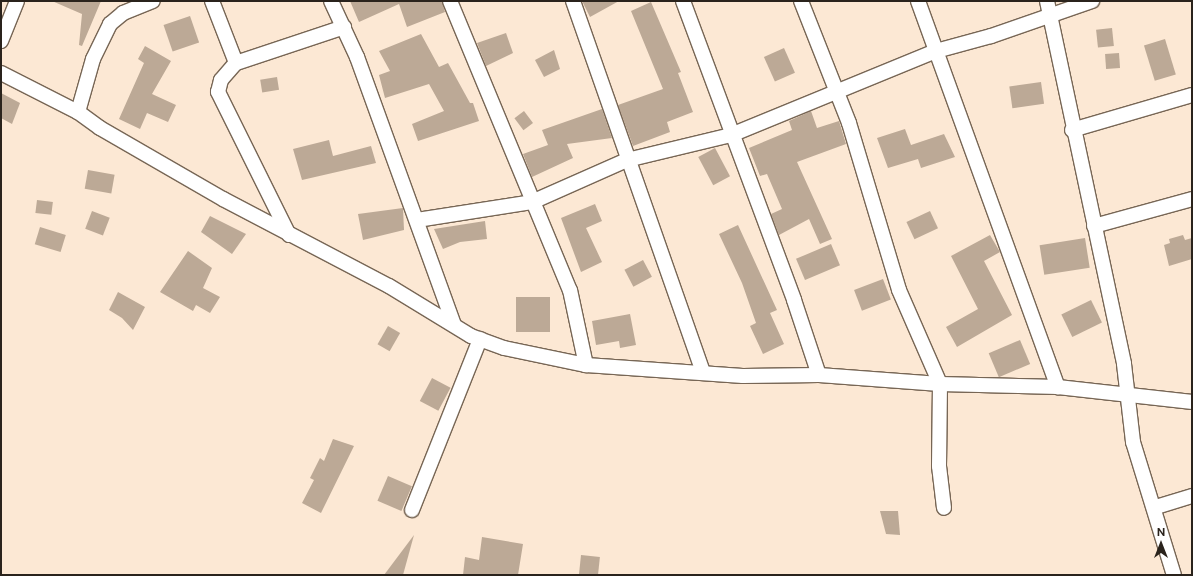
<!DOCTYPE html>
<html>
<head>
<meta charset="utf-8">
<style>
	body { margin:0 }
	#map { position:relative; width:1193px; height:576px; overflow:hidden; background:#fce8d4; font-family:"Public Sans",sans-serif }
	div>[style] { position:absolute }
	[style*='--x'] { left:calc(var(--x)*1px); top:calc(var(--y)*1px); width:calc(var(--w)*1px); rotate:calc(var(--a)*1deg) }
	.building>* { inset:0; background:#bca996; transform-origin:0 0 }
	.roads { filter:drop-shadow(1px 0 #765) drop-shadow(-1px 0 #765) drop-shadow(0 1px #765) drop-shadow(0 -1px #765) }
	.street>* { height:14px; margin:-7px; padding:0 7px; transform-origin:7px; border-radius:7px; background:#fff }
	span { translate:-50% -50%; white-space:nowrap; text-align:center; line-height:1.15; -webkit-text-stroke:3.5px #fff; paint-order:stroke }
	.frame { position:absolute; inset:0; border:2px solid #2a231c; pointer-events:none }
	.north { position:absolute; left:1141px; top:524px; width:40px; height:40px; -webkit-text-stroke:3px #fff; paint-order:stroke; rotate:0deg; font-size:11px; font-weight:700; line-height:16px; text-align:center; color:#2a231c }
	.north::after { content:''; display:block; margin:auto; width:14px; height:18px; background:#2a231c; clip-path:polygon(50% 0,100% 100%,50% 72%,0 100%) }
</style>
</head>
<body>
<div id="map">
	<div class="building">
		<i style="clip-path:polygon(52px 1px,101px 1px,82px 46px,79px 45px,82px 14px)"></i>
		<i style="clip-path:polygon(350px 1px,442px 1px,445px 12px,407px 27px,399px 4px,359px 22px)"></i>
		<i style="clip-path:polygon(582px 1px,619px 1px,590px 17px)"></i>
		<i style="clip-path:polygon(651px 2px,681px 72px,678px 73px,693px 112px,667px 122px,670px 132px,633px 146px,618px 105px,663px 89px,631px 11px)"></i>
		<i style="left:190px;top:16px;width:28px;height:28px;rotate:71deg"></i>
		<i style="left:1112px;top:28px;width:18px;height:16px;rotate:84deg"></i>
		<i style="clip-path:polygon(506px 33px,513px 53px,486px 66px,477px 43px)"></i>
		<i style="clip-path:polygon(421px 34px,439px 67px,448px 63px,470px 103px,473px 103px,479px 121px,418px 141px,412px 124px,444px 111px,429px 84px,385px 98px,379px 75px,390px 71px,379px 51px)"></i>
		<i style="left:1165px;top:39px;width:37px;height:22px;rotate:73deg"></i>
		<i style="clip-path:polygon(145px 46px,171px 61px,152px 94px,176px 105px,168px 122px,147px 113px,140px 129px,119px 119px,144px 63px,138px 59px)"></i>
		<i style="left:784px;top:48px;width:27px;height:22px;rotate:66deg"></i>
		<i style="clip-path:polygon(554px 50px,560px 69px,544px 77px,535px 60px)"></i>
		<i style="left:1119px;top:53px;width:15px;height:14px;rotate:86deg"></i>
		<i style="left:277px;top:77px;width:13px;height:17px;rotate:81deg"></i>
		<i style="left:1041px;top:82px;width:22px;height:32px;rotate:82deg"></i>
		<i style="clip-path:polygon(1px 93px,20px 103px,12px 124px,1px 118px)"></i>
		<i style="clip-path:polygon(602px 109px,612px 138px,567px 144px,573px 158px,532px 177px,523px 154px,548px 145px,542px 130px)"></i>
		<i style="left:524px;top:111px;width:15px;height:12px;rotate:53deg"></i>
		<i style="clip-path:polygon(811px 111px,817px 128px,839px 121px,846px 144px,797px 162px,832px 239px,820px 244px,809px 219px,779px 235px,771px 214px,782px 209px,767px 174px,760px 176px,749px 148px,792px 130px,789px 121px)"></i>
		<i style="clip-path:polygon(905px 129px,911px 145px,944px 134px,955px 157px,921px 168px,918px 159px,888px 168px,877px 138px)"></i>
		<i style="clip-path:polygon(329px 140px,333px 156px,371px 146px,376px 163px,302px 180px,293px 149px)"></i>
		<i style="left:715px;top:148px;width:32px;height:19px;rotate:62deg"></i>
		<i style="left:88px;top:170px;width:27px;height:19px;rotate:10deg"></i>
		<i style="left:37px;top:200px;width:16px;height:13px;rotate:7deg"></i>
		<i style="clip-path:polygon(595px 204px,602px 221px,586px 228px,602px 262px,581px 272px,561px 218px)"></i>
		<i style="clip-path:polygon(403px 208px,404px 230px,363px 240px,358px 214px)"></i>
		<i style="left:92px;top:211px;width:19px;height:19px;rotate:21deg"></i>
		<i style="left:930px;top:211px;width:19px;height:26px;rotate:65deg"></i>
		<i style="clip-path:polygon(210px 216px,246px 234px,232px 254px,201px 232px)"></i>
		<i style="clip-path:polygon(485px 221px,487px 239px,460px 242px,443px 249px,434px 229px)"></i>
		<i style="clip-path:polygon(738px 225px,777px 310px,770px 313px,784px 344px,763px 354px,750px 326px,756px 323px,742px 283px,719px 234px)"></i>
		<i style="left:40px;top:227px;width:27px;height:18px;rotate:17deg"></i>
		<i style="clip-path:polygon(990px 235px,1000px 252px,984px 261px,1012px 315px,957px 347px,946px 327px,978px 309px,951px 256px)"></i>
		<i style="clip-path:polygon(1183px 235px,1185px 240px,1192px 238px,1192px 259px,1169px 266px,1164px 245px,1170px 243px,1169px 239px)"></i>
		<i style="left:1085px;top:238px;width:30px;height:46px;rotate:81deg"></i>
		<i style="left:831px;top:244px;width:23px;height:38px;rotate:67deg"></i>
		<i style="clip-path:polygon(188px 251px,212px 268px,203px 288px,220px 297px,210px 313px,196px 305px,193px 311px,160px 292px)"></i>
		<i style="left:643px;top:260px;width:19px;height:21px;rotate:62deg"></i>
		<i style="left:883px;top:279px;width:22px;height:31px;rotate:69deg"></i>
		<i style="clip-path:polygon(118px 292px,145px 307px,133px 330px,122px 318px,109px 310px)"></i>
		<i style="left:516px;top:297px;width:34px;height:35px"></i>
		<i style="left:1091px;top:300px;width:25px;height:33px;rotate:64deg"></i>
		<i style="clip-path:polygon(630px 314px,636px 345px,620px 348px,619px 341px,596px 345px,592px 321px)"></i>
		<i style="left:388px;top:326px;width:14px;height:21px;rotate:30deg"></i>
		<i style="left:1020px;top:340px;width:26px;height:34px;rotate:67deg"></i>
		<i style="left:432px;top:378px;width:21px;height:26px;rotate:28deg"></i>
		<i style="clip-path:polygon(333px 439px,354px 446px,321px 513px,302px 503px,314px 480px,310px 478px,320px 458px,324px 461px)"></i>
		<i style="left:388px;top:476px;width:26px;height:27px;rotate:23deg"></i>
		<i style="clip-path:polygon(880px 511px,898px 511px,900px 535px,886px 534px)"></i>
		<i style="clip-path:polygon(414px 535px,403px 575px,384px 575px)"></i>
		<i style="clip-path:polygon(482px 537px,523px 544px,518px 575px,463px 575px,465px 557px,479px 560px)"></i>
		<i style="left:581px;top:555px;width:19px;height:20px;rotate:6deg"></i>
	</div>
	<div class="roads">
		<div class="street">
			<i style="--x:212;--y:1;--w:66;--a:68.8"></i>
			<i style="--x:331;--y:1;--w:62;--a:65.1"></i>
			<i style="--x:357;--y:57;--w:285;--a:70.1"></i>
			<i style="--x:450;--y:1;--w:313;--a:67.5"></i>
			<i style="--x:570;--y:290;--w:77;--a:78"></i>
			<i style="--x:573;--y:1;--w:393;--a:70.7"></i>
			<i style="--x:683;--y:1;--w:319;--a:69.6"></i>
			<i style="--x:794;--y:300;--w:79;--a:71.6"></i>
			<i style="--x:801;--y:1;--w:131;--a:68.5"></i>
			<i style="--x:849;--y:123;--w:174;--a:73.3"></i>
			<i style="--x:899;--y:290;--w:103;--a:66.4"></i>
			<i style="--x:940;--y:384;--w:82;--a:90.7"></i>
			<i style="--x:939;--y:466;--w:42;--a:83.2"></i>
			<i style="--x:918;--y:1;--w:411;--a:70.1"></i>
			<i style="--x:1047;--y:1;--w:371;--a:78"></i>
			<i style="--x:1124;--y:364;--w:79;--a:83.4"></i>
			<i style="--x:1133;--y:442;--w:139;--a:72.9"></i>
			<i style="--x:1;--y:41;--w:43;--a:-68.2"></i>
			<i style="--x:1;--y:73;--w:86;--a:26.9"></i>
			<i style="--x:78;--y:112;--w:27;--a:36"></i>
			<i style="--x:100;--y:128;--w:142;--a:30"></i>
			<i style="--x:223;--y:199;--w:187;--a:27.7"></i>
			<i style="--x:389;--y:286;--w:96;--a:31.4"></i>
			<i style="--x:471;--y:336;--w:35;--a:20"></i>
			<i style="--x:504;--y:348;--w:84;--a:11.7"></i>
			<i style="--x:586;--y:365;--w:157;--a:4"></i>
			<i style="--x:743;--y:376;--w:76;--a:-0.8"></i>
			<i style="--x:819;--y:375;--w:121;--a:4.3"></i>
			<i style="--x:940;--y:384;--w:118;--a:1.5"></i>
			<i style="--x:1058;--y:387;--w:135;--a:6.4"></i>
			<i style="--x:78;--y:112;--w:55;--a:-74.2"></i>
			<i style="--x:93;--y:59;--w:39;--a:-64"></i>
			<i style="--x:110;--y:24;--w:17;--a:-40"></i>
			<i style="--x:123;--y:13;--w:32;--a:-22"></i>
			<i style="--x:1072;--y:130;--w:125;--a:-16.3"></i>
			<i style="--x:417;--y:220;--w:116;--a:-8.9"></i>
			<i style="--x:532;--y:202;--w:104;--a:-23.9"></i>
			<i style="--x:627;--y:160;--w:107;--a:-13.5"></i>
			<i style="--x:731;--y:135;--w:222;--a:-22.3"></i>
			<i style="--x:936;--y:51;--w:57;--a:-15.3"></i>
			<i style="--x:991;--y:36;--w:107;--a:-19.1"></i>
			<i style="--x:1094;--y:226;--w:102;--a:-15.4"></i>
			<i style="--x:289;--y:235;--w:160;--a:-116.4"></i>
			<i style="--x:218;--y:92;--w:12;--a:-76"></i>
			<i style="--x:221;--y:80;--w:23;--a:-49"></i>
			<i style="--x:236;--y:63;--w:114;--a:-18.4"></i>
			<i style="--x:1156;--y:507;--w:38;--a:-17"></i>
			<i style="--x:412;--y:510;--w:184;--a:-68.3"></i>
		</div>
	</div>
	<div class="frame"></div>
	<div class="north">N</div>
</div>
</body>
</html>
